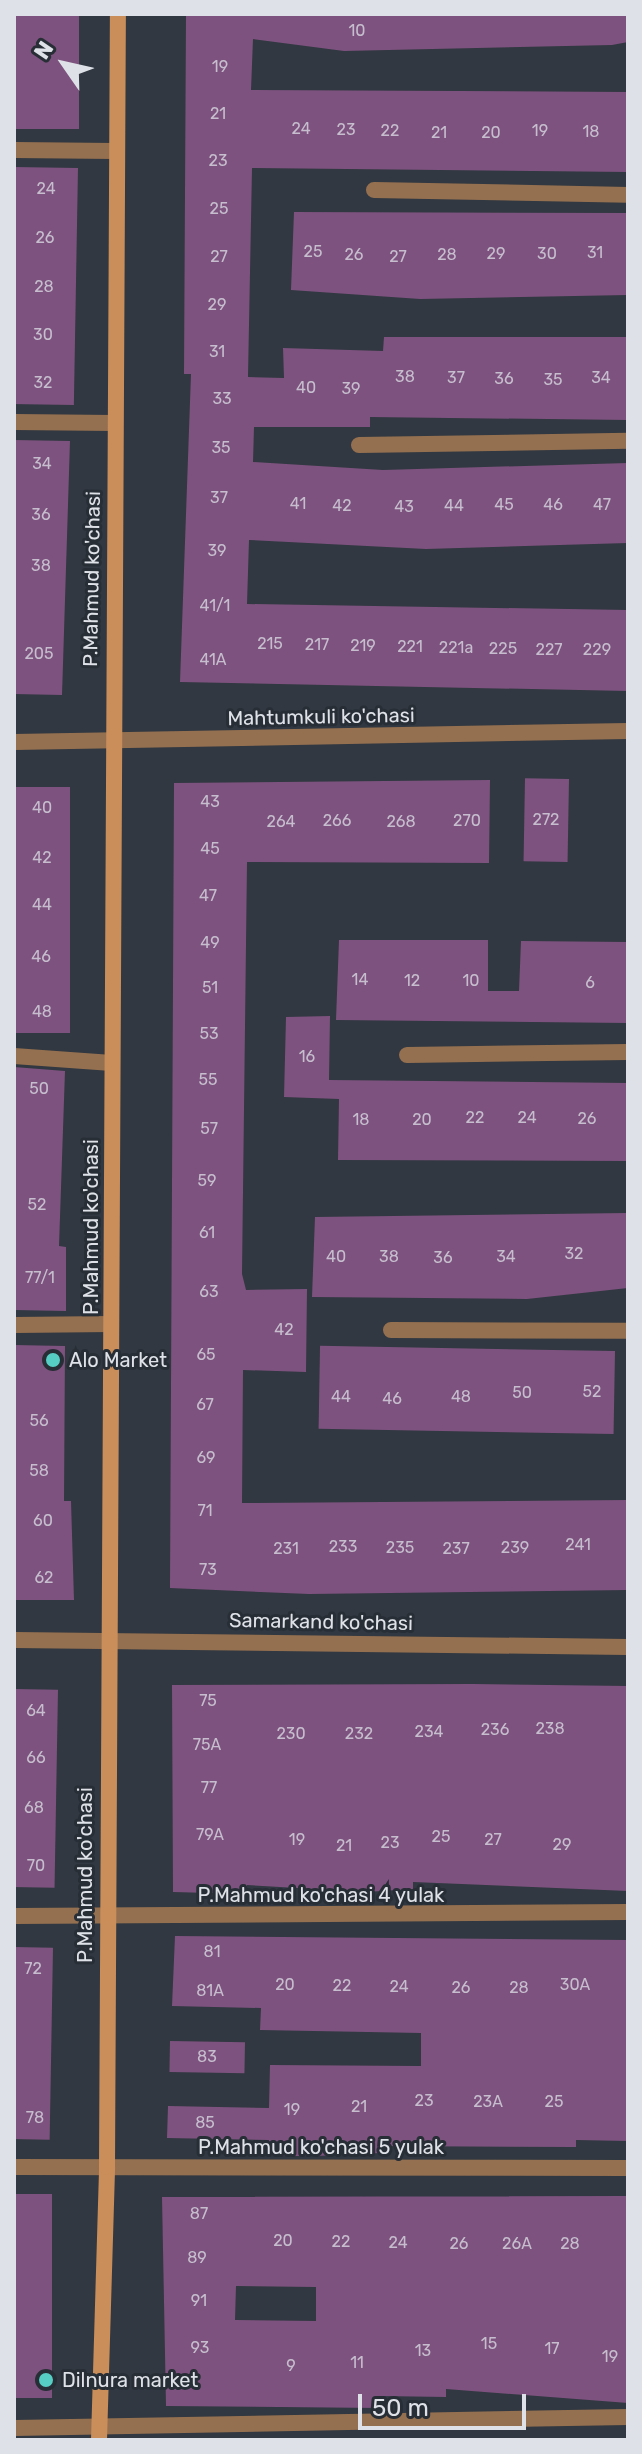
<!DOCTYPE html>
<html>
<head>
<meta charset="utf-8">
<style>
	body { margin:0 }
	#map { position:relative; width:642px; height:2454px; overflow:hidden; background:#313841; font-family:Rubik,sans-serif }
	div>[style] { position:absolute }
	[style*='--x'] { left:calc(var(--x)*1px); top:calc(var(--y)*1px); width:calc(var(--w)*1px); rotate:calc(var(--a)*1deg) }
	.building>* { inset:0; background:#7d527e; transform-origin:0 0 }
	.street>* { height:16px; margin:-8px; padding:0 8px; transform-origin:8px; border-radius:8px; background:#957050 }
	.secondary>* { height:16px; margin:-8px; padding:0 8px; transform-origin:8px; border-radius:8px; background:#c98e5a }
	.dots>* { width:22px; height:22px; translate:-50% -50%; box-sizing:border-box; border:4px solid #282e36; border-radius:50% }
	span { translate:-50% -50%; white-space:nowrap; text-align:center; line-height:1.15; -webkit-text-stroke:6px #282e36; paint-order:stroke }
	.number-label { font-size:16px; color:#c6bece }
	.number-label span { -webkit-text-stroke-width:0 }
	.street-label { font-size:20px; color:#dee2e8 }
	.poi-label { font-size:20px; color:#dee2e8 }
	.left { translate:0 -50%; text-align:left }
	.frame { position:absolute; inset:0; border:16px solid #dee2e8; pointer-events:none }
	.north { position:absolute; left:24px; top:24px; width:80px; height:80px; -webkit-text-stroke:6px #282e36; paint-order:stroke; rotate:304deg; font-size:22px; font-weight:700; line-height:32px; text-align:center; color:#dee2e8 }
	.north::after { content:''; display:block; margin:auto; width:28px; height:36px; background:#dee2e8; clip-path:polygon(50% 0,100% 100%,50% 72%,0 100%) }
	.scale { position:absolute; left:358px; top:2394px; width:168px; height:36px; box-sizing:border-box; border:4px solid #dee2e8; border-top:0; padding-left:10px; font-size:24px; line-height:28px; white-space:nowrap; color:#dee2e8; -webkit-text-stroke:6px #282e36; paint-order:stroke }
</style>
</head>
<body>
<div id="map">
	<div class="building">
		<i style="left:14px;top:14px;width:65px;height:115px"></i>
		<i style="clip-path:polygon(186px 14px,628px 14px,628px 42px,612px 45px,344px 51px,253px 39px,251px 90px,628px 92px,628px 172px,252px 168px,248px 377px,284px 378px,283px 348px,383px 351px,384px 337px,628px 337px,628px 420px,370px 417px,370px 427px,254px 427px,253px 462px,383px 470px,628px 463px,628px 543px,426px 549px,249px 540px,247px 604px,628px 610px,628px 691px,180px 682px,191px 374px,184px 374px)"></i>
		<i style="left:14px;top:167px;width:64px;height:237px;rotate:1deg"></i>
		<i style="clip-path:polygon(294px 212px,628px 213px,628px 295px,420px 299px,291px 290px)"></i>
		<i style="clip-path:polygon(14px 440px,70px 441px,62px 695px,14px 694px)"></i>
		<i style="left:569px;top:779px;width:83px;height:44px;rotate:91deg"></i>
		<i style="clip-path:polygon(490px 780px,489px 863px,247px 862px,242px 1274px,246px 1290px,307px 1289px,306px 1372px,243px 1370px,242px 1503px,628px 1500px,628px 1590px,309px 1594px,170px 1588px,174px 783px)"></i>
		<i style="left:14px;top:787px;width:56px;height:246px"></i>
		<i style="clip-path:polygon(339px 940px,488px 940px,488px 991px,519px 991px,521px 941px,628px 942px,628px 1023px,336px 1020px)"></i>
		<i style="clip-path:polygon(330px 1016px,329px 1080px,628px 1083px,628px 1161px,338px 1160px,339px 1099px,284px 1097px,286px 1017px)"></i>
		<i style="clip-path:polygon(14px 1067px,65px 1071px,59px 1246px,66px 1247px,66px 1311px,14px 1310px)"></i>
		<i style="clip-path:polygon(628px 1213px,628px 1288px,527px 1299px,312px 1297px,315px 1217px)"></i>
		<i style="clip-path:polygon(14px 1345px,65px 1346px,64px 1501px,71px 1501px,74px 1600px,14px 1600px)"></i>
		<i style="left:615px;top:1351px;width:83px;height:295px;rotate:91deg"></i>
		<i style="clip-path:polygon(472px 1684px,628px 1686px,628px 1891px,413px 1882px,413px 1889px,366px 1892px,247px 1885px,247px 1894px,173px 1892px,172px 1685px)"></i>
		<i style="left:14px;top:1689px;width:44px;height:198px;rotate:1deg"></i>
		<i style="clip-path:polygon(175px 1936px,628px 1940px,628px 2141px,576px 2140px,576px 2147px,381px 2146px,381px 2153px,315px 2156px,268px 2156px,269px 2140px,167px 2138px,168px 2106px,269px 2108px,270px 2065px,421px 2066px,421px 2033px,260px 2030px,261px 2008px,172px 2006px)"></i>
		<i style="left:14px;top:1947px;width:39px;height:192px;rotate:1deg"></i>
		<i style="left:170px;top:2041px;width:75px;height:31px;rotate:1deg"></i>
		<i style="left:14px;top:2194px;width:38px;height:204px"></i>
		<i style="clip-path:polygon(evenodd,628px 2196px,628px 2403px,446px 2389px,446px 2397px,380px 2396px,379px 2408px,166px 2406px,162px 2197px,628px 2196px,236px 2286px,316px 2287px,316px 2321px,235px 2320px,236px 2286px)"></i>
	</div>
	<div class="street">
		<i style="--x:14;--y:150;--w:100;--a:0.6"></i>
		<i style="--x:374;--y:190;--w:254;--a:1.1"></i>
		<i style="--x:14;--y:422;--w:100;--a:0.6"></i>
		<i style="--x:359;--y:445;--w:269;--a:-0.9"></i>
		<i style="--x:14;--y:742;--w:614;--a:-1.03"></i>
		<i style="--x:407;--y:1055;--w:221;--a:-0.8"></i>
		<i style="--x:14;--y:1056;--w:98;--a:4.1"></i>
		<i style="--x:14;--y:1325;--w:97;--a:-0.6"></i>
		<i style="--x:391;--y:1330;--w:237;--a:0.2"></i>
		<i style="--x:14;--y:1640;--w:614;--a:0.65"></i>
		<i style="--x:14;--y:1916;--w:614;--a:-0.37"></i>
		<i style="--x:14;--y:2167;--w:614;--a:0.09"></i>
		<i style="--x:14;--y:2428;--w:614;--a:-1.03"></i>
	</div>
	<div class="secondary">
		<i style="--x:99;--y:2440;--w:273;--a:-88.3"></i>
		<i style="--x:107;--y:2167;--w:2153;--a:-89.71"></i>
	</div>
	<div class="dots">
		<i style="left:53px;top:1360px;background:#56cec4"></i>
		<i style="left:46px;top:2380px;background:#56cec4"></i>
	</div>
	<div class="number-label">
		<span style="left:357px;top:31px">10</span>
		<span style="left:220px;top:67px">19</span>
		<span style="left:218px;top:114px">21</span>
		<span style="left:301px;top:129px">24</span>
		<span style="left:346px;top:130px">23</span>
		<span style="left:390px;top:131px">22</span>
		<span style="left:540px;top:131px">19</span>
		<span style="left:591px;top:132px">18</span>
		<span style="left:439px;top:133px">21</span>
		<span style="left:491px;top:133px">20</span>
		<span style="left:218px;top:161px">23</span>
		<span style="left:46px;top:189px">24</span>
		<span style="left:219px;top:209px">25</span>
		<span style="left:45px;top:238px">26</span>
		<span style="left:313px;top:252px">25</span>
		<span style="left:595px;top:253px">31</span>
		<span style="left:496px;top:254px">29</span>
		<span style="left:547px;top:254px">30</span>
		<span style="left:354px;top:255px">26</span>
		<span style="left:447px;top:255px">28</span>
		<span style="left:219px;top:257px">27</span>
		<span style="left:398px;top:257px">27</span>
		<span style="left:44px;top:287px">28</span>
		<span style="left:217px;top:305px">29</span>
		<span style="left:43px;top:335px">30</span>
		<span style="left:217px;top:352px">31</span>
		<span style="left:405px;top:377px">38</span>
		<span style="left:456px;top:378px">37</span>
		<span style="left:601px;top:378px">34</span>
		<span style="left:504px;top:379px">36</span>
		<span style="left:553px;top:380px">35</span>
		<span style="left:43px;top:383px">32</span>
		<span style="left:306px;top:388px">40</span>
		<span style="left:351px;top:389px">39</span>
		<span style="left:222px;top:399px">33</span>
		<span style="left:221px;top:448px">35</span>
		<span style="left:42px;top:464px">34</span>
		<span style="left:219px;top:498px">37</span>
		<span style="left:298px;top:504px">41</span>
		<span style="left:504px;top:505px">45</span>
		<span style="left:553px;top:505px">46</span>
		<span style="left:602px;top:505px">47</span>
		<span style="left:342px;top:506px">42</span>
		<span style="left:454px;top:506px">44</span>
		<span style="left:404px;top:507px">43</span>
		<span style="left:41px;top:515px">36</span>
		<span style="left:217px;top:551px">39</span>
		<span style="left:41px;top:566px">38</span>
		<span style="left:215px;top:606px">41/1</span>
		<span style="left:270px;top:644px">215</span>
		<span style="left:317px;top:645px">217</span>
		<span style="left:363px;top:646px">219</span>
		<span style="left:410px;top:647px">221</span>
		<span style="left:456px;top:648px">221а</span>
		<span style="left:503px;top:649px">225</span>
		<span style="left:549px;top:650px">227</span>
		<span style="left:597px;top:650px">229</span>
		<span style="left:39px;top:654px">205</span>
		<span style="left:213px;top:660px">41А</span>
		<span style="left:210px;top:802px">43</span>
		<span style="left:42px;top:808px">40</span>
		<span style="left:546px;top:820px">272</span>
		<span style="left:337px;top:821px">266</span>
		<span style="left:467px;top:821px">270</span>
		<span style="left:281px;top:822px">264</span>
		<span style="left:401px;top:822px">268</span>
		<span style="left:210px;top:849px">45</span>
		<span style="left:42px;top:858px">42</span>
		<span style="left:208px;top:896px">47</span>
		<span style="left:42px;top:905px">44</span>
		<span style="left:210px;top:943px">49</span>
		<span style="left:41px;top:957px">46</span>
		<span style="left:360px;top:980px">14</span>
		<span style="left:412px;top:981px">12</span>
		<span style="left:471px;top:981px">10</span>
		<span style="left:590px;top:983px">6</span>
		<span style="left:210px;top:988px">51</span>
		<span style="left:42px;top:1012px">48</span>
		<span style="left:209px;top:1034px">53</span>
		<span style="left:307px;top:1057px">16</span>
		<span style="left:208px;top:1080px">55</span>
		<span style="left:39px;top:1089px">50</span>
		<span style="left:475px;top:1118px">22</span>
		<span style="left:527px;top:1118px">24</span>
		<span style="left:587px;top:1119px">26</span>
		<span style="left:361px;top:1120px">18</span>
		<span style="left:422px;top:1120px">20</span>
		<span style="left:209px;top:1129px">57</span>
		<span style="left:207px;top:1181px">59</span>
		<span style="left:37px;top:1205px">52</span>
		<span style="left:207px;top:1233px">61</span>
		<span style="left:574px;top:1254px">32</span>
		<span style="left:336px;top:1257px">40</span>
		<span style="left:389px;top:1257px">38</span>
		<span style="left:506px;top:1257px">34</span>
		<span style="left:443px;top:1258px">36</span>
		<span style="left:40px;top:1278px">77/1</span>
		<span style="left:209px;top:1292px">63</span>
		<span style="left:284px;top:1330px">42</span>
		<span style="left:206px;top:1355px">65</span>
		<span style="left:592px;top:1392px">52</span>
		<span style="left:522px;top:1393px">50</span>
		<span style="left:341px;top:1397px">44</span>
		<span style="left:461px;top:1397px">48</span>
		<span style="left:392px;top:1399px">46</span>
		<span style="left:205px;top:1405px">67</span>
		<span style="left:39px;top:1421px">56</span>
		<span style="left:206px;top:1458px">69</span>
		<span style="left:39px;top:1471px">58</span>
		<span style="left:205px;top:1511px">71</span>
		<span style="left:43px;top:1521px">60</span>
		<span style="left:578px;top:1545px">241</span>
		<span style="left:343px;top:1547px">233</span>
		<span style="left:400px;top:1548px">235</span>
		<span style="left:515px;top:1548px">239</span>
		<span style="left:286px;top:1549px">231</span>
		<span style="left:456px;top:1549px">237</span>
		<span style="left:208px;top:1570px">73</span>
		<span style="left:44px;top:1578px">62</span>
		<span style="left:208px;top:1701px">75</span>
		<span style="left:36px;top:1711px">64</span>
		<span style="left:550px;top:1729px">238</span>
		<span style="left:495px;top:1730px">236</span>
		<span style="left:429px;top:1732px">234</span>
		<span style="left:291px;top:1734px">230</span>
		<span style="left:359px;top:1734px">232</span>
		<span style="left:207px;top:1745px">75A</span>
		<span style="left:36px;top:1758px">66</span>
		<span style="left:209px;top:1788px">77</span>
		<span style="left:34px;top:1808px">68</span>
		<span style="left:210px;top:1835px">79A</span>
		<span style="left:441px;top:1837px">25</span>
		<span style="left:297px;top:1840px">19</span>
		<span style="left:493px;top:1840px">27</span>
		<span style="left:390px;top:1843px">23</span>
		<span style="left:562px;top:1845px">29</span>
		<span style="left:344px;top:1846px">21</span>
		<span style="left:36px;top:1866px">70</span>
		<span style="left:212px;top:1952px">81</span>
		<span style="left:33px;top:1969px">72</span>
		<span style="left:285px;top:1985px">20</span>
		<span style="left:575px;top:1985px">30A</span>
		<span style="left:342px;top:1986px">22</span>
		<span style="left:399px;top:1987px">24</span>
		<span style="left:461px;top:1988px">26</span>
		<span style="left:519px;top:1988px">28</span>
		<span style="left:210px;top:1991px">81A</span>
		<span style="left:207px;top:2057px">83</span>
		<span style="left:424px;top:2101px">23</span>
		<span style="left:488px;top:2102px">23A</span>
		<span style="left:554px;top:2102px">25</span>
		<span style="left:359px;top:2107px">21</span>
		<span style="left:292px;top:2110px">19</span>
		<span style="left:35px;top:2118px">78</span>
		<span style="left:205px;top:2123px">85</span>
		<span style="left:199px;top:2214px">87</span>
		<span style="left:283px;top:2241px">20</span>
		<span style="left:341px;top:2242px">22</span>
		<span style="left:398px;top:2243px">24</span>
		<span style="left:459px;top:2244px">26</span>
		<span style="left:517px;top:2244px">26A</span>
		<span style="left:570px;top:2244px">28</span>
		<span style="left:197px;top:2258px">89</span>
		<span style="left:199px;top:2301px">91</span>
		<span style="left:489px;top:2344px">15</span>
		<span style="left:200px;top:2348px">93</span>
		<span style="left:552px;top:2349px">17</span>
		<span style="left:423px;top:2351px">13</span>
		<span style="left:610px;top:2357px">19</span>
		<span style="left:357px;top:2363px">11</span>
		<span style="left:291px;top:2366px">9</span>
	</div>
	<div class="street-label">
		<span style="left:92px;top:579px;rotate:-89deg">P.Mahmud ko'chasi</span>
		<span style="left:321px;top:717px;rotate:-1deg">Mahtumkuli ko'chasi</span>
		<span style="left:91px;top:1227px;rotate:-90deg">P.Mahmud ko'chasi</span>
		<span style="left:321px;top:1622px;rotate:1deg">Samarkand ko'chasi</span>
		<span style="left:85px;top:1875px;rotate:-90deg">P.Mahmud ko'chasi</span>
		<span style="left:321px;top:1895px">P.Mahmud ko'chasi 4 yulak</span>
		<span style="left:321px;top:2147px">P.Mahmud ko'chasi 5 yulak</span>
	</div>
	<div class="poi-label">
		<span class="left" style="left:69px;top:1360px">Alo Market</span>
		<span class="left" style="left:62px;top:2380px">Dilnura market</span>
	</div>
	<div class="frame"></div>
	<div class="north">N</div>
	<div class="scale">50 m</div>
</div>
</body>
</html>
